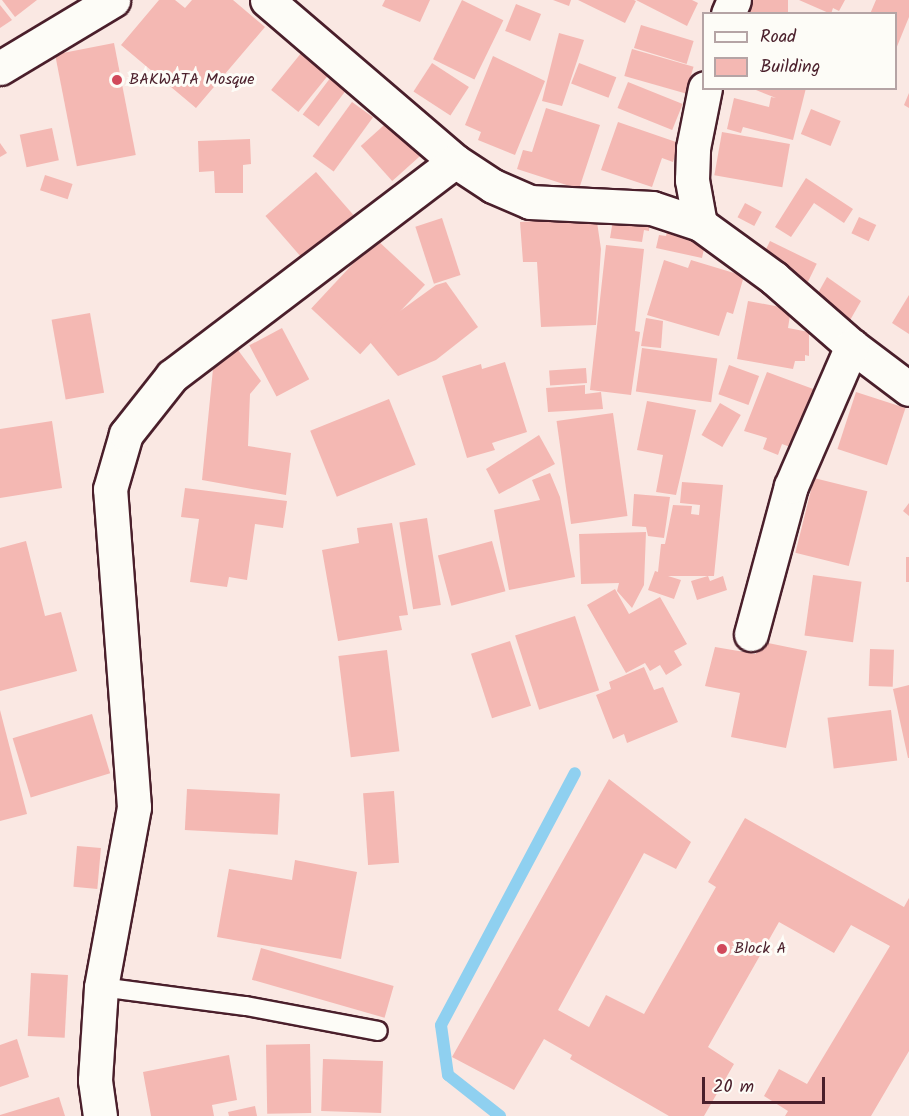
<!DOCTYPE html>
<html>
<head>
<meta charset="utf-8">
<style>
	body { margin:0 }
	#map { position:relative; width:909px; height:1116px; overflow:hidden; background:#fae8e3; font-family:Kalam,sans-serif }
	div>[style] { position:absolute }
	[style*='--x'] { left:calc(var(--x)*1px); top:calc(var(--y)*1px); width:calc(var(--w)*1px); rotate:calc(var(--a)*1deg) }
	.stream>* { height:12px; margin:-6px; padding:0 6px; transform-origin:6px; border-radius:6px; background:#8fd0f0 }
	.building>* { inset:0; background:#f4b8b3; transform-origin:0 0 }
	.roads { filter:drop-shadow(2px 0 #4a1f2b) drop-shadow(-2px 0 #4a1f2b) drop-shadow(0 2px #4a1f2b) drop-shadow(0 -2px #4a1f2b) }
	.lane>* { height:18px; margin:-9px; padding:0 9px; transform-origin:9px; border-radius:9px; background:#fdfcf7 }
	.street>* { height:33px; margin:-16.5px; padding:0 16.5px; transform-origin:16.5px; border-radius:16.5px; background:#fdfcf7 }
	.dots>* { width:16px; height:16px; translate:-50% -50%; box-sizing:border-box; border:3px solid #fdfcf7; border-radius:50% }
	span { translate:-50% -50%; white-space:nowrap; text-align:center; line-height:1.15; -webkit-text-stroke:6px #fdfcf7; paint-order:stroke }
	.poi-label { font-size:16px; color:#4a1f2b }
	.left { translate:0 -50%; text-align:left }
	.legend { position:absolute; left:702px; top:12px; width:195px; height:78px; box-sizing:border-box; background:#fdfcf7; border:2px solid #b5a4a5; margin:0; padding:8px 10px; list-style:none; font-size:18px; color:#4a1f2b }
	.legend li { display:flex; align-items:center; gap:12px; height:30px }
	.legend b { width:30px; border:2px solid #b5a4a5 }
	.scale { position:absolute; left:702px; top:1077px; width:123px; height:27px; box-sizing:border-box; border:3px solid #4a1f2b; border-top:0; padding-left:8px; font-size:18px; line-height:21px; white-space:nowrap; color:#4a1f2b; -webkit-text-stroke:4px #fdfcf7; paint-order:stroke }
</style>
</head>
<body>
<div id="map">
	<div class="stream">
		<i style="--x:500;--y:1116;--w:66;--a:-141.7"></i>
		<i style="--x:448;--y:1075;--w:50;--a:-98"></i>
		<i style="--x:441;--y:1025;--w:285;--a:-62"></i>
	</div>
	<div class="building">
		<i style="clip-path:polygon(2px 0,37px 0,15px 17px)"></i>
		<i style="clip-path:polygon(159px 0,175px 0,185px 8px,192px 0,233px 0,265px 27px,196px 108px,121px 45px)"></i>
		<i style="clip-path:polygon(385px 0,430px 0,420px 22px,382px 6px)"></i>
		<i style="left:462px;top:0;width:46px;height:66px;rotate:26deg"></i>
		<i style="clip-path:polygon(553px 0,571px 0,569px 6px)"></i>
		<i style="clip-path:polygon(578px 0,634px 0,636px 1px,625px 23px)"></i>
		<i style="clip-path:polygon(636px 0,692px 0,698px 3px,687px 26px)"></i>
		<i style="left:741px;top:0;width:47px;height:14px"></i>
		<i style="clip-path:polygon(799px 0,845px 0,839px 11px,833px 8px,831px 14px)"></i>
		<i style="clip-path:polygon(876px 0,909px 0,909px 17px,896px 49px,896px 14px,870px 14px)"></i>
		<i style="left:516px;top:4px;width:27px;height:29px;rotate:22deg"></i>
		<i style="clip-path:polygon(0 5px,12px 20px,0 28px)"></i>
		<i style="left:641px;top:25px;width:55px;height:24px;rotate:17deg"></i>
		<i style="clip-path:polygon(559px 33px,584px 40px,562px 106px,542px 101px)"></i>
		<i style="left:114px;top:43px;width:114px;height:60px;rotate:79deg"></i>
		<i style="left:632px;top:49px;width:64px;height:28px;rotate:16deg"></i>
		<i style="left:302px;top:52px;width:35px;height:49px;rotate:39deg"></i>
		<i style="clip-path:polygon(493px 56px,545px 81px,515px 155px,478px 140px,481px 132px,465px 125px)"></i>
		<i style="left:432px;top:63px;width:44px;height:34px;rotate:33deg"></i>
		<i style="left:579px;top:63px;width:40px;height:22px;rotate:21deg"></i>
		<i style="left:334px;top:73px;width:20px;height:52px;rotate:37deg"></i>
		<i style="left:628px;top:82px;width:59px;height:28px;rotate:22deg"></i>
		<i style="clip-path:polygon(751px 88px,806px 88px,793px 140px,743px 127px,741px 133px,727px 129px,734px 98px,769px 107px,771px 97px,776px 98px)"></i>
		<i style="clip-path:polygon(909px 93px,909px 108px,904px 105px)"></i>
		<i style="left:352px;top:102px;width:26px;height:67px;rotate:36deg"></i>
		<i style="clip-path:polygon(546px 108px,600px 125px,579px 189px,517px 169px,523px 150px,532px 152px)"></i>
		<i style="left:811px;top:109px;width:32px;height:27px;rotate:22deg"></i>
		<i style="left:392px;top:118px;width:47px;height:42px;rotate:48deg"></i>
		<i style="clip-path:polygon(618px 122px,679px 143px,673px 162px,662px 158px,652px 187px,601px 170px)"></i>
		<i style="left:52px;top:128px;width:33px;height:33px;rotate:78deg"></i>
		<i style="left:722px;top:132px;width:69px;height:44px;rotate:10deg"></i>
		<i style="clip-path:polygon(250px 139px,251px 164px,243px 165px,243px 193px,215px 193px,214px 171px,199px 172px,198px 141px)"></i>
		<i style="clip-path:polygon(0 143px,7px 153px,0 157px)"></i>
		<i style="left:316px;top:172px;width:57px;height:67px;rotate:49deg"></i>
		<i style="left:45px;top:175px;width:29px;height:16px;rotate:18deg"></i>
		<i style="clip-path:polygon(806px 178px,853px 209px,844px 223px,814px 203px,791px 237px,775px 227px)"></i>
		<i style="left:745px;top:203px;width:19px;height:16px;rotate:28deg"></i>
		<i style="left:859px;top:217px;width:19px;height:18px;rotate:25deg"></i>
		<i style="left:442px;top:218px;width:60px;height:28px;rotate:72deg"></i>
		<i style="clip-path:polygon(565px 219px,597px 222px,601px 249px,596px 325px,541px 327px,537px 262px,523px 262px,520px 222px)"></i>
		<i style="clip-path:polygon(613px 220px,650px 221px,649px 231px,644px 230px,642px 242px,610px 238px)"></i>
		<i style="clip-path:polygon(668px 227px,706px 240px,702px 258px,656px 248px,659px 235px,666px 236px)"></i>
		<i style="left:376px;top:239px;width:67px;height:95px;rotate:43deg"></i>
		<i style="left:770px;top:241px;width:52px;height:25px;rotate:26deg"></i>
		<i style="clip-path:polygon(606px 245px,644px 249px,635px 331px,640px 332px,631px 395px,590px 390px)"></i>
		<i style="clip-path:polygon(664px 260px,688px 268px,691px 260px,744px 276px,733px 314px,727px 312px,719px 336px,647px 315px)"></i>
		<i style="clip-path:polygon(827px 277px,861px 301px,849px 322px,813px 302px)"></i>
		<i style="clip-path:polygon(446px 282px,478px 327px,436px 360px,398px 376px,369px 341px,389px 319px,436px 285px)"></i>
		<i style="clip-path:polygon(909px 295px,909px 334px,892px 323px)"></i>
		<i style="clip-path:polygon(748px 301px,791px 309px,788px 328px,809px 332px,809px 356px,805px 355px,805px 361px,795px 361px,793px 369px,737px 359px)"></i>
		<i style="left:90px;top:313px;width:81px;height:39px;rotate:80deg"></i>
		<i style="clip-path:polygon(646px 318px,663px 321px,661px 348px,641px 346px)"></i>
		<i style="left:282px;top:328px;width:58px;height:37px;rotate:62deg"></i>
		<i style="left:642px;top:348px;width:76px;height:44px;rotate:8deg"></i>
		<i style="clip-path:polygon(238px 350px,261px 381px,250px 394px,248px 446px,291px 453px,286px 495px,202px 480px,213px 369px)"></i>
		<i style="clip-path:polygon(505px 362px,527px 432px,492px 443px,495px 450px,467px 458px,442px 376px,481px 364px,482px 369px)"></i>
		<i style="left:729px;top:365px;width:32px;height:31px;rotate:20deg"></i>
		<i style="left:586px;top:368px;width:15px;height:37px;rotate:86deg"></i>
		<i style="clip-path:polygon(767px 372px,816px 390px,793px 448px,782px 444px,778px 455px,763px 449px,767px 438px,744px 431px)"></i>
		<i style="clip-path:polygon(585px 385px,585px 394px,601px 392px,603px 409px,548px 412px,546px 388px)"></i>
		<i style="left:856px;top:392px;width:52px;height:60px;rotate:18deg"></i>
		<i style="left:389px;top:399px;width:71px;height:85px;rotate:68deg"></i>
		<i style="clip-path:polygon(647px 401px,696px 410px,676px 495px,656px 492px,663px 455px,637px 450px)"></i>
		<i style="left:720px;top:403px;width:24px;height:37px;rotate:30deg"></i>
		<i style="left:613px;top:413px;width:104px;height:57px;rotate:82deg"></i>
		<i style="clip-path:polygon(52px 421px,62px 488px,0 498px,0 429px)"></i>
		<i style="clip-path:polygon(539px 435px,555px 464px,499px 494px,486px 469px)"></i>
		<i style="clip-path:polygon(550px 473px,560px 497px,575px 577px,509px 590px,494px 510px,540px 500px,532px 480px)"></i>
		<i style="left:814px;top:478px;width:55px;height:77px;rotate:14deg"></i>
		<i style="clip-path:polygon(682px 482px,723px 485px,714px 576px,668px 576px,681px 580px,674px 599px,648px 590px,655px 571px,667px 575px,658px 572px,661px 544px,665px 544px,673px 505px,692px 506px,691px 514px,699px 515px,700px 505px,680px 503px)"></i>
		<i style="clip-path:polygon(185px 488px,287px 501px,283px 528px,255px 524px,247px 580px,229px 577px,227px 587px,190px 582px,199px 519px,181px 517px)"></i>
		<i style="clip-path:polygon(634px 494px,670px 497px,664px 538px,648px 536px,646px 527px,632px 526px)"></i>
		<i style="clip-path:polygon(909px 503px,909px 516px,903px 511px)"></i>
		<i style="left:427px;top:518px;width:88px;height:28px;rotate:81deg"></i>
		<i style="clip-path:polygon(392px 523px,408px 615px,399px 616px,402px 630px,338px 641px,322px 550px,359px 543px,357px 528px)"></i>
		<i style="clip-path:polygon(646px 532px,644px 585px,632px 608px,617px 591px,619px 583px,581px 584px,579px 534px)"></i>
		<i style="clip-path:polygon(26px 541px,45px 616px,61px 612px,77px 671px,0 691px,0 548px)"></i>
		<i style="left:492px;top:541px;width:52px;height:56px;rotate:75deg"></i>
		<i style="left:906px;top:557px;width:3px;height:25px"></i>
		<i style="left:813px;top:575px;width:49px;height:61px;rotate:8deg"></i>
		<i style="clip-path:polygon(708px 576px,710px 581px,723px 576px,727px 590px,697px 600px,691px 581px)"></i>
		<i style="clip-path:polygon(615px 589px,629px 614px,660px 597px,687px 644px,674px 651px,682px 665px,666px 675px,660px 665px,650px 671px,645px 663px,626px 673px,587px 605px)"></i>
		<i style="left:575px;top:616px;width:78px;height:63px;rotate:72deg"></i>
		<i style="left:510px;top:641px;width:68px;height:41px;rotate:72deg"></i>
		<i style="clip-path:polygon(759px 641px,807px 651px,786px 748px,731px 737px,740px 693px,705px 686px,715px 647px,756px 654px)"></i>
		<i style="left:870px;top:649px;width:24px;height:37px;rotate:2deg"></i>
		<i style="left:387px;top:650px;width:102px;height:49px;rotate:83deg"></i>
		<i style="clip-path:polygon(644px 667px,654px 690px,663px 687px,678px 722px,627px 743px,624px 734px,613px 739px,596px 695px,611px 689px,609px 682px)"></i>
		<i style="clip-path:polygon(909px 685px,909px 758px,908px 758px,893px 689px)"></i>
		<i style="clip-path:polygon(0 710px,27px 814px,0 821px)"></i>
		<i style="left:891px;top:710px;width:51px;height:64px;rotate:83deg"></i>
		<i style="left:92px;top:714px;width:62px;height:83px;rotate:73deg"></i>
		<i style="clip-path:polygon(609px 779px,691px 842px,676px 869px,644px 853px,558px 1010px,589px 1027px,606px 995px,644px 1014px,716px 887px,708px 882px,745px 818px,904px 907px,909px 898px,909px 1051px,871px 1116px,785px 1116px,788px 1111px,764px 1096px,779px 1069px,807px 1084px,890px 946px,851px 925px,834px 953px,779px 922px,708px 1047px,734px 1064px,704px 1116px,669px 1116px,570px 1059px,572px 1055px,544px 1039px,514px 1090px,452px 1057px)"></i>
		<i style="left:187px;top:789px;width:93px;height:41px;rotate:3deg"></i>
		<i style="left:394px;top:791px;width:72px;height:31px;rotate:86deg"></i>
		<i style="left:77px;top:846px;width:24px;height:41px;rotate:5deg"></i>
		<i style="clip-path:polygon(295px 860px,357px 872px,341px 959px,217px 937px,229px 869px,292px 880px)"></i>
		<i style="left:261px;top:948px;width:138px;height:33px;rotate:16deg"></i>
		<i style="left:31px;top:973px;width:37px;height:63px;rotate:3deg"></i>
		<i style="clip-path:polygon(17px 1039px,29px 1077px,0 1087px,0 1045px)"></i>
		<i style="left:310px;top:1044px;width:69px;height:44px;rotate:89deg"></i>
		<i style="clip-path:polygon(229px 1055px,237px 1100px,212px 1105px,214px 1116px,151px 1116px,143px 1072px)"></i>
		<i style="left:323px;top:1059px;width:60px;height:52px;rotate:2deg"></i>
		<i style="clip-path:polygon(59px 1097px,65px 1116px,0 1116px,0 1115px)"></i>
		<i style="clip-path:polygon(255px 1106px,257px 1116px,229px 1116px,228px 1112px)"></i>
	</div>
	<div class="roads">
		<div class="lane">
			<i style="--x:101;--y:987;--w:146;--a:7.5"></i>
			<i style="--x:246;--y:1006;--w:134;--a:10.7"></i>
		</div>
		<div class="street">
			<i style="--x:267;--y:0;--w:248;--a:40.6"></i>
			<i style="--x:455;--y:161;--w:45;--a:33.3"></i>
			<i style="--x:493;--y:186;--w:40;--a:23.4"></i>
			<i style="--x:530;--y:202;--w:122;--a:2.8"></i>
			<i style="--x:652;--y:208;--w:51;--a:18.4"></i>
			<i style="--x:700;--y:224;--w:92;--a:36.1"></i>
			<i style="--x:774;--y:278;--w:103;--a:41.1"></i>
			<i style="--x:852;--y:346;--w:71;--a:37"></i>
			<i style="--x:728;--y:14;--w:15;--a:-67"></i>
			<i style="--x:0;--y:68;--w:132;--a:-31"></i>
			<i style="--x:700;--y:224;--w:45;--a:-100.3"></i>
			<i style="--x:692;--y:180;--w:32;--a:-88"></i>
			<i style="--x:693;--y:148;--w:61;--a:-78.7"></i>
			<i style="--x:751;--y:634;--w:153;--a:-74.9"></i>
			<i style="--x:791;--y:486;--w:153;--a:-66.5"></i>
			<i style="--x:100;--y:1116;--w:36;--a:-98"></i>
			<i style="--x:95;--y:1080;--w:93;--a:-86.3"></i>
			<i style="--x:101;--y:987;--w:183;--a:-79.6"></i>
			<i style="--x:134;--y:807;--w:319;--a:-94.3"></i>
			<i style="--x:110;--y:489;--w:57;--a:-73.8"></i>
			<i style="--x:126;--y:434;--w:74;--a:-51.6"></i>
			<i style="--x:172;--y:376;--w:355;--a:-37.2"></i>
		</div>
	</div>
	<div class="dots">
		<i style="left:117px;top:80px;background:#d1495b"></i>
		<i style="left:722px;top:949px;background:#d1495b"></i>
	</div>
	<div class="poi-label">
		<span class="left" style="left:129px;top:80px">BAKWATA Mosque</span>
		<span class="left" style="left:734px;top:949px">Block A</span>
	</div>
	<ul class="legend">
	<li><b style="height:8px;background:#fdfcf7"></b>Road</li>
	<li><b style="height:16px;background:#f4b8b3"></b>Building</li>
	</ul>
	<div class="scale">20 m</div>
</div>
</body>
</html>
